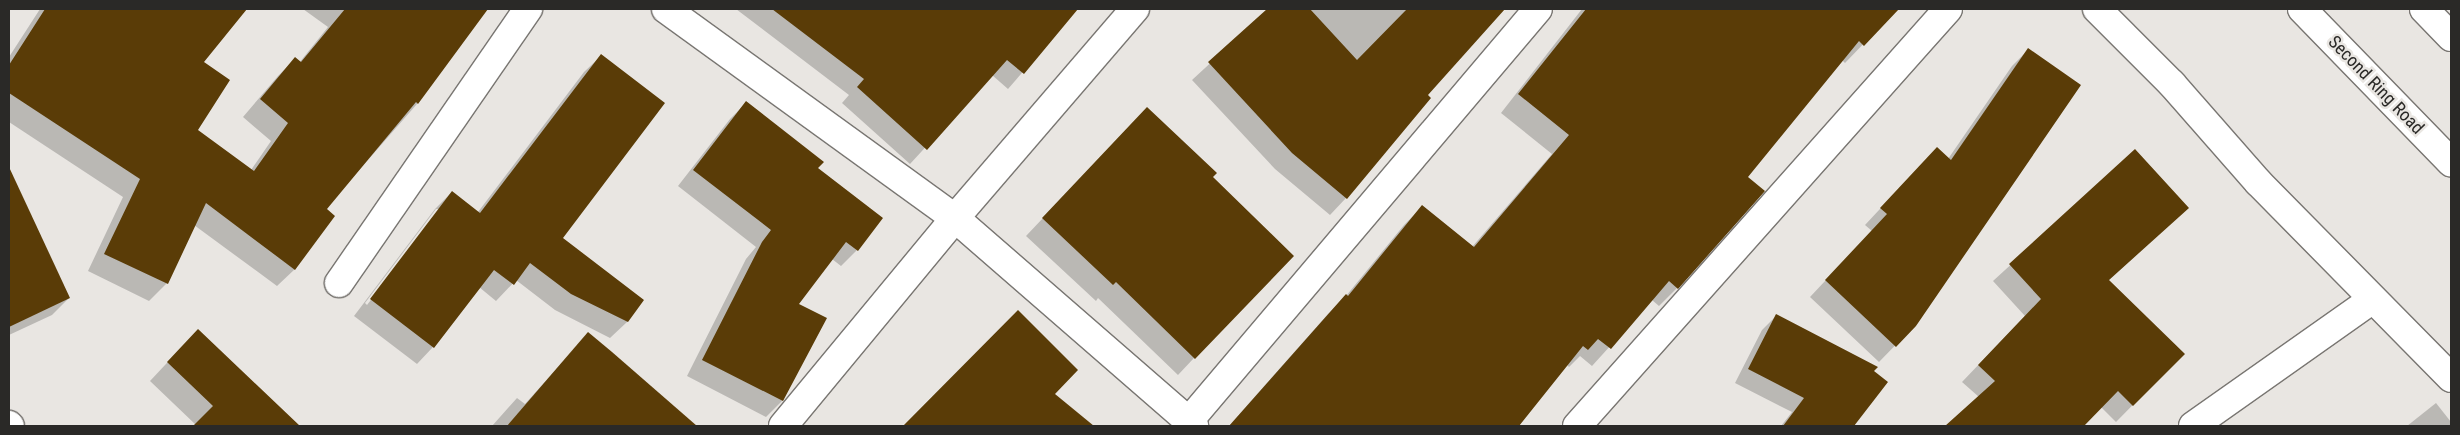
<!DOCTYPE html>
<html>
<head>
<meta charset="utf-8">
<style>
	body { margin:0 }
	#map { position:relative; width:2460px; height:435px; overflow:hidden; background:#e9e6e2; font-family:"Roboto Condensed",sans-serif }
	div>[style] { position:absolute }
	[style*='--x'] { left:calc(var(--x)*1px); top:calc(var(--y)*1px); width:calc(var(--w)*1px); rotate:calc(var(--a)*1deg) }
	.shadow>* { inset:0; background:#0003 }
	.building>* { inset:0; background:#5a3c07 }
	.roads { filter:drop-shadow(1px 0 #797672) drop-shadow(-1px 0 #797672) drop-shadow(0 1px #797672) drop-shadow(0 -1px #797672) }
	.street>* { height:28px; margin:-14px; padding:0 14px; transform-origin:14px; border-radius:14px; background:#fff }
	.highway>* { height:28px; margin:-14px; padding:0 14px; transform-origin:14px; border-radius:14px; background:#fff }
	span { translate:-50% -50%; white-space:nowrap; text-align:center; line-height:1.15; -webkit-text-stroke:5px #e9e6e2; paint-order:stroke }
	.street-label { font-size:18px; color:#2a2927 }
	.frame { position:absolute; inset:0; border:10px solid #2a2927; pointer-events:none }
</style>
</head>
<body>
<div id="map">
	<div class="shadow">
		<i style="clip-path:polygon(40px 9px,246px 9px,202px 63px,196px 130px,251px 170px,271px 141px,243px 117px,278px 76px,295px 59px,299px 63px,328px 27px,303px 9px,486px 9px,417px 104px,325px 209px,295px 269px,277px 286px,194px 225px,167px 283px,149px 301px,88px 271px,123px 197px,9px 122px,9px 57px)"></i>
		<i style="clip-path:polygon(736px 9px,1077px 9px,1008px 89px,992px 75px,910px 164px,842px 103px,849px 95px)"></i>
		<i style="clip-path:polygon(1269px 9px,1503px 9px,1426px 95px,1346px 198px,1330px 215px,1275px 169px,1192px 80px)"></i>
		<i style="clip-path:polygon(1582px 9px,1897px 9px,1845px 63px,1842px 60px,1746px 177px,1677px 288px,1659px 306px,1652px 300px,1592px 366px,1580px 356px,1569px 367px,1567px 365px,1517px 426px,1229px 426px,1328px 314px,1346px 296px,1404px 225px,1422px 207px,1472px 247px,1552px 154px,1501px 113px)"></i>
		<i style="clip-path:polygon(2028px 50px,1915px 325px,1879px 362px,1810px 297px,1872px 231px,1865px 225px,1921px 165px,1948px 159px,2012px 66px)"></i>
		<i style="clip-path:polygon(evenodd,601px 56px,561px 238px,643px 300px,627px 322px,610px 338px,555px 310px,516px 280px,496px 301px,479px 287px,433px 347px,417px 364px,354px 316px,435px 209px,452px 192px,478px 212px,584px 72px,601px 56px,436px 209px,440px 209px,367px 305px,365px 303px,436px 209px)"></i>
		<i style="clip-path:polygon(746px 103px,817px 169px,857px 250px,841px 266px,832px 259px,797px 304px,826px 319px,782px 401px,766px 417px,687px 376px,746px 259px,756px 247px,678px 186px,730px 119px)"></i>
		<i style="clip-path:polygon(1130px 126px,1211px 178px,1194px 358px,1178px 375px,1098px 298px,1096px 301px,1026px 236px)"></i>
		<i style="clip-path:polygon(2135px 151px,2187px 208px,2108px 281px,2183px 354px,2116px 422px,2101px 407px,2083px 426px,1947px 426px,1979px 397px,1962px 382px,2025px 316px,1993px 281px)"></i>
		<i style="clip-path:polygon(19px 191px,69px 298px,52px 315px,9px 335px,9px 195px)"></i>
		<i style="clip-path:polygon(1018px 312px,1054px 394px,1092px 426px,905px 426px)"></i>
		<i style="clip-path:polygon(1776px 316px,1872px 371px,1886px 382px,1852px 426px,1781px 426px,1792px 412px,1735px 383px,1762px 330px)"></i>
		<i style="clip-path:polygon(588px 334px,695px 426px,492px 426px,517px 398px,525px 404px)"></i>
		<i style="clip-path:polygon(180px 349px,295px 423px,291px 426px,194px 426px,196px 425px,150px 381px)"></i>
		<i style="clip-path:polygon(2436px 403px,2451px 422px,2451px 426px,2407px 426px)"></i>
	</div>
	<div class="building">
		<i style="clip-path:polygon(45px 9px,247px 9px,204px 62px,230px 80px,198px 130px,254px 171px,288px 123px,260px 99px,295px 57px,301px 62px,345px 9px,488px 9px,418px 104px,416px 102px,327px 209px,335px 216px,295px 270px,206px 203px,168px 284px,104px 254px,140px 179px,9px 93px,9px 65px)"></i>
		<i style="clip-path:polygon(772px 9px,1078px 9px,1024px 74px,1007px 60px,927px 150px,857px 87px,864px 79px)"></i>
		<i style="clip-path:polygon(1267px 9px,1310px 9px,1357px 60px,1407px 9px,1505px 9px,1428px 95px,1431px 98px,1347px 199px,1292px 153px,1208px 62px)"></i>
		<i style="clip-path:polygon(1586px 9px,1899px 9px,1864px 46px,1859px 41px,1748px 177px,1765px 191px,1678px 289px,1669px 281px,1611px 349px,1598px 339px,1588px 350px,1583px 346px,1519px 426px,1229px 426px,1346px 294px,1348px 296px,1422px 205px,1474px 247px,1569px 135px,1518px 94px)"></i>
		<i style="clip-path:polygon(2028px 48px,2081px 85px,1916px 326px,1896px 347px,1825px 280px,1887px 214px,1880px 208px,1937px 147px,1951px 160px)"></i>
		<i style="clip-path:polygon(601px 54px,665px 103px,563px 238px,644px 300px,628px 322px,571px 294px,530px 263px,514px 285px,494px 270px,434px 348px,370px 299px,452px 191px,480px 213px)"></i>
		<i style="clip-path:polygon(746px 101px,824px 162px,818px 168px,883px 218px,858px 251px,846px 242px,799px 304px,827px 318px,783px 401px,702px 360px,762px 242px,771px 230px,693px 170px)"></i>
		<i style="clip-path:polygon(1147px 107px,1217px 173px,1213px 177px,1294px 256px,1195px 359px,1116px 282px,1113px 285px,1042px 218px)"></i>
		<i style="clip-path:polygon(2135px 149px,2189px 208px,2109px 280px,2185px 354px,2133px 406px,2118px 391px,2084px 426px,1945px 426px,1995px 381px,1978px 365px,2041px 299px,2009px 264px)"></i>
		<i style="clip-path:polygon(9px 167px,70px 298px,9px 327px)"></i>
		<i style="clip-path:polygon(1018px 310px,1078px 370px,1055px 394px,1094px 426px,903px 426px)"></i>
		<i style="clip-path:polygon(1776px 314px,1878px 367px,1874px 371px,1888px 382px,1854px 426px,1783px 426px,1804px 398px,1748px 369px)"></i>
		<i style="clip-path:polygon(198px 329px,300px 426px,193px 426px,213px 406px,167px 362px)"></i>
		<i style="clip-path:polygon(588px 332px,612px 352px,697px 426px,507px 426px)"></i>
	</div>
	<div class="roads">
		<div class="street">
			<i style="--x:666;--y:9;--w:357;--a:35.9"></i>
			<i style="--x:955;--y:218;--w:317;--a:41"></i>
			<i style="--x:2097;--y:9;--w:106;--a:45"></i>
			<i style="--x:2172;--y:84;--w:130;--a:48.7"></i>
			<i style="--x:2258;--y:182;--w:275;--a:45.4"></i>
			<i style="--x:339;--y:283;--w:333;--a:-55.4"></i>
			<i style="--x:1188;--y:422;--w:541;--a:-49.72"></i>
			<i style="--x:9;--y:425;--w:1;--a:45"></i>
			<i style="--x:783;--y:426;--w:270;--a:-50.4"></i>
			<i style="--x:955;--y:218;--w:276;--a:-49.3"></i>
			<i style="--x:1577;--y:426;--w:558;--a:-48.34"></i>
			<i style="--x:2193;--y:426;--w:220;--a:-35.2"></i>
		</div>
		<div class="highway">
			<i style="--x:2302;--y:9;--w:214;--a:45.8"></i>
			<i style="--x:2424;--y:9;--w:39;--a:46"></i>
		</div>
	</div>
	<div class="street-label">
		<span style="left:2376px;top:85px;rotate:46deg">Second Ring Road</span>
	</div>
	<div class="frame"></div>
</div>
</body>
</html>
